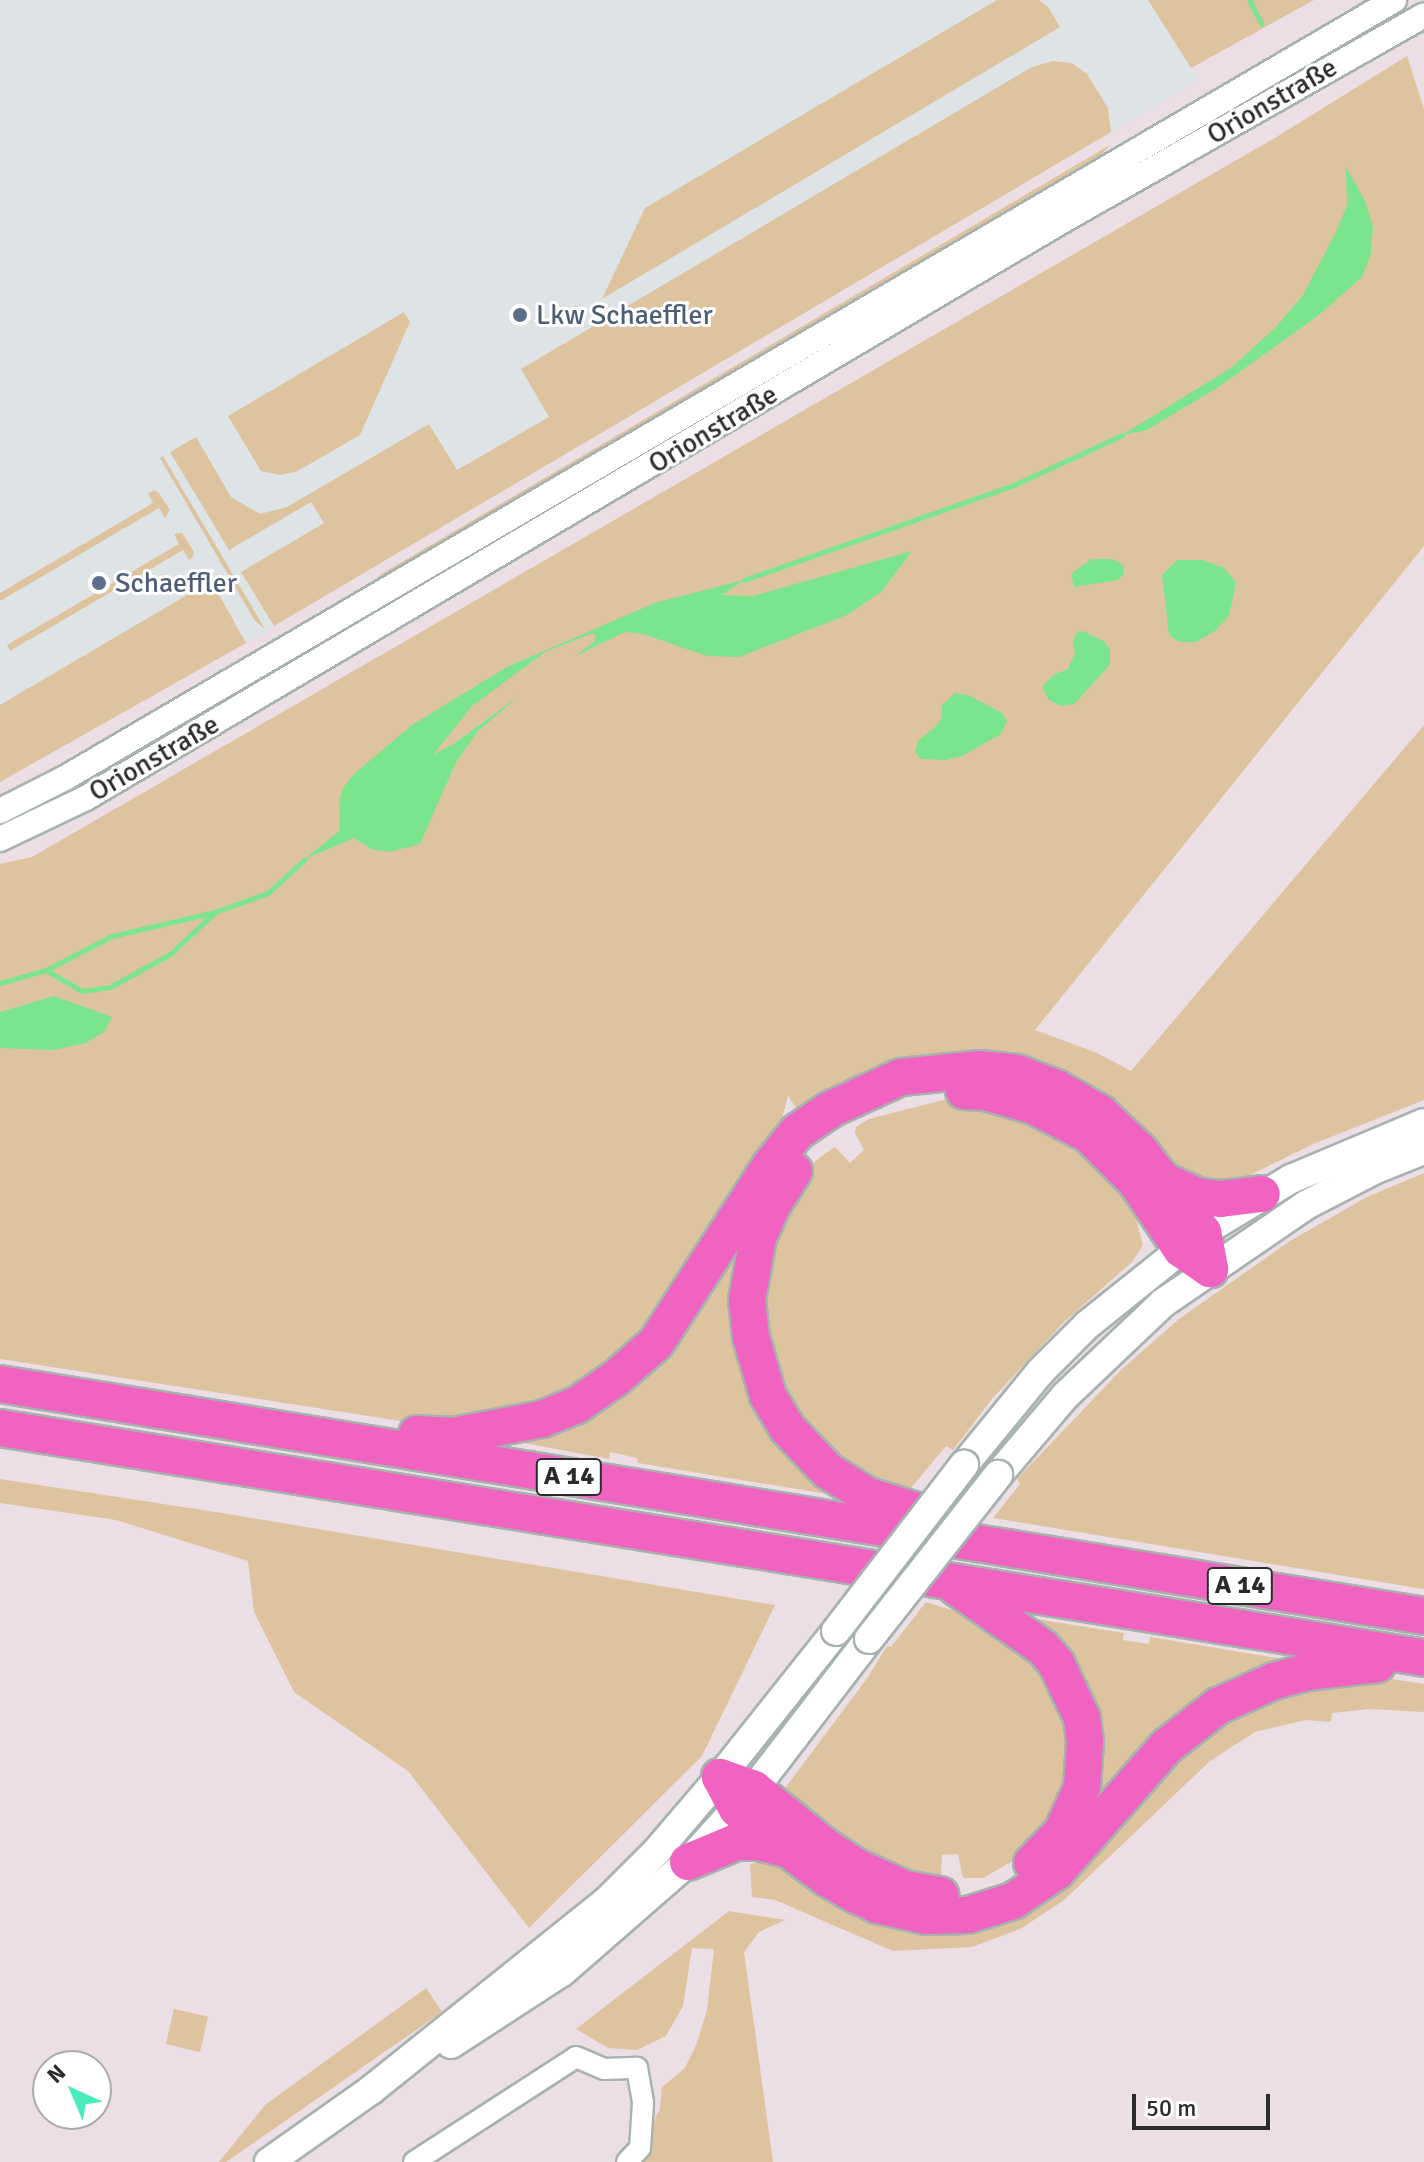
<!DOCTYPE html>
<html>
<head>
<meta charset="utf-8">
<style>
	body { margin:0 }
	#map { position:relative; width:1424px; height:2162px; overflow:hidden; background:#ebdee5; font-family:Signika,sans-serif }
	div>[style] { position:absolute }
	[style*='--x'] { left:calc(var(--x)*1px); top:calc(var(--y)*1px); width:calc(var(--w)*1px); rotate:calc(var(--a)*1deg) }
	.industrial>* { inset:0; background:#dee3e5 }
	.green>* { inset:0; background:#dec39f; transform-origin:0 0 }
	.water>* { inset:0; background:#7ae58d }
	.stream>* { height:5px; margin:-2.5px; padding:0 2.5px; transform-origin:2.5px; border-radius:2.5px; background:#7ae58d }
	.roads { filter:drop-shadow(2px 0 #a7b2af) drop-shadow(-2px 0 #a7b2af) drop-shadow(0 2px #a7b2af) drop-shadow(0 -2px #a7b2af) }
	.minor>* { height:20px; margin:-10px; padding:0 10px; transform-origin:10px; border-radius:10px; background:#fff }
	.tertiary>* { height:24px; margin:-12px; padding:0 12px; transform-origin:12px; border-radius:12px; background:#fff }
	.secondary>* { height:28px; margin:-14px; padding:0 14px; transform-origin:14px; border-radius:14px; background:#fff }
	.motorway>* { height:36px; margin:-18px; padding:0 18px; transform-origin:18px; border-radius:18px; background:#f163c0 }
	.bridges { filter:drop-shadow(2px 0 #a7b2af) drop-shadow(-2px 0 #a7b2af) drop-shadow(0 2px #a7b2af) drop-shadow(0 -2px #a7b2af) }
	.secondary-bridge>* { height:28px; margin:-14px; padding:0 14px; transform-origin:14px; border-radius:14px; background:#fff }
	.dots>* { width:22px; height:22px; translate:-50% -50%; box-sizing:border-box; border:4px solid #fff; border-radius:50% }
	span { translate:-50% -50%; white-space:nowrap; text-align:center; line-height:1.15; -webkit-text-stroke:6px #fff; paint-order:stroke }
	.shield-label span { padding:2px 6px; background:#fff; border:2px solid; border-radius:6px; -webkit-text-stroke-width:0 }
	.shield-label { font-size:26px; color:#2b2b2b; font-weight:700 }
	.street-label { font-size:28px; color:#2b2b2b }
	.service-label { font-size:28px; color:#4e5e75 }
	.left { translate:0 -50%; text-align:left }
	.north { position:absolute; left:32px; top:2050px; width:80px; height:80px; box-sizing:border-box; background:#fff; border:2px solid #aaa; border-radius:50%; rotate:316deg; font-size:22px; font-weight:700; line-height:32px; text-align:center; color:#2b2b2b }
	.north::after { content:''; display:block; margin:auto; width:28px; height:36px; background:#4bebc0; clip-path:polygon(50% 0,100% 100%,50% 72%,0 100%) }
	.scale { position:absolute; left:1132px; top:2094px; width:138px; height:36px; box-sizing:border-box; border:4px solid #2b2b2b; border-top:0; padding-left:10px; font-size:24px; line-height:28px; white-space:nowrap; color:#2b2b2b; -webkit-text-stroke:6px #fff; paint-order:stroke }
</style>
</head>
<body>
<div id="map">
	<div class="industrial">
		<i style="clip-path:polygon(0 0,1148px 0,1199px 80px,246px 643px,0 782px)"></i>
	</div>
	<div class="green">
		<i style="clip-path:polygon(997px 0,1039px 0,1048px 7px,1060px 27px,602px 299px,645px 208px)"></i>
		<i style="clip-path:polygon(1148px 0,1314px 0,1191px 68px)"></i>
		<i style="clip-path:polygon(1392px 11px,1398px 11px,1397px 18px,101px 779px,98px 774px)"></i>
		<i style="clip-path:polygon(1407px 56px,1424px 109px,1424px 546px,1035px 1030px,1097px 1053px,1131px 1071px,1424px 725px,1424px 1100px,1313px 1144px,1234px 1183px,1209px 1188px,989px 1065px,803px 1118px,788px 1096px,780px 1125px,649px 1332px,564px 1401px,427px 1425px,0 1359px,0 864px,32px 857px,1278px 136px)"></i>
		<i style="clip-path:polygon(1053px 61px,1072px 63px,1087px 74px,1108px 108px,1111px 132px,274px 626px,241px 572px,324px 523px,311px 502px,229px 550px,170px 452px,196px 437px,231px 497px,260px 514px,287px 507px,429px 424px,457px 470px,549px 417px,521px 369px,1032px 67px)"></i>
		<i style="clip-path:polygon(1110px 145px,1096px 160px,382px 582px,378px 576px)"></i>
		<i style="clip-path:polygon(404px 312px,410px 322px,360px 435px,296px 472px,279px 475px,261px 471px,228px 416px)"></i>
		<i style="clip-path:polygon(163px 456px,265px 629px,255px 621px,160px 458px)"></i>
		<i style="clip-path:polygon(154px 490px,159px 493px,170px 510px,165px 518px,159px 508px,0 601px,0 593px,153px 503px,148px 494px)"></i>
		<i style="clip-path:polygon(182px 533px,194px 552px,193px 557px,189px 560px,183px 550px,10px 651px,7px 645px,179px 544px,174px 534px)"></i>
		<i style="clip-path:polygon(203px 573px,208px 575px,246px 643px,0 782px,0 705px,199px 588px,194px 578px)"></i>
		<i style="clip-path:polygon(951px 1098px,1025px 1115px,1095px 1156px,1132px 1205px,1143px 1245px,1132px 1262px,1065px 1321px,992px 1399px,953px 1450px,946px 1446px,905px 1495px,894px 1498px,795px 1429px,754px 1290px,804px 1173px,820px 1157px,835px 1147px,850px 1163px,864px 1150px,855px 1133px,856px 1127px,869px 1119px)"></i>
		<i style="clip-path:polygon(1424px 1173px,1424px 1589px,993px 1518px,1020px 1484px,1017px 1479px,1122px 1369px,1179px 1319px,1290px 1241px,1367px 1197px)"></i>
		<i style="clip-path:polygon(747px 1214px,740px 1321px,839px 1496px,638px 1463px,637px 1458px,610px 1452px,609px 1459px,492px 1437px,570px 1414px)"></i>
		<i style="clip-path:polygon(0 1479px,222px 1513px,775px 1605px,702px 1756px,529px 1928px,408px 1771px,294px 1692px,254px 1612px,248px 1561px,116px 1520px,0 1503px)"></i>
		<i style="clip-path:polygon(926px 1602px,980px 1619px,1023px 1640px,1072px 1713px,1063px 1804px,1024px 1855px,983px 1878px,963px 1878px,958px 1854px,942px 1855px,941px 1876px,937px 1880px,878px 1868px,780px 1795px,868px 1677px,887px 1646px,891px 1647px)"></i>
		<i style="clip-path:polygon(1036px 1619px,1124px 1633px,1123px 1640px,1149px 1644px,1150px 1637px,1283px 1659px,1282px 1665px,1091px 1818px,1091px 1772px,1033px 1626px)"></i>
		<i style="clip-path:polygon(1386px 1678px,1424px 1684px,1424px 1712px,1369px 1709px,1332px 1713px,1331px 1722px,1305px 1720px,1255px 1732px,1210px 1761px,1063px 1901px,1020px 1929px,972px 1947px,893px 1951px,775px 1900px,752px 1897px,750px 1864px,768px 1860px,971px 1921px,1108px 1820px,1246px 1698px)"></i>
		<i style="clip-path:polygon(729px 1911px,785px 1920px,759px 1932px,744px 1952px,773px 2162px,631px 2162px,660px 2109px,662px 2087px,685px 2068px,697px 2043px,707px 2010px,714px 1949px,692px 1948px,683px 2006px,666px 2036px,637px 2050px,608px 2048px,576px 2029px)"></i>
		<i style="clip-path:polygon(426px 1988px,442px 2012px,226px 2162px,219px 2162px,265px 2105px)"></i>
		<i style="left:174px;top:2009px;width:35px;height:36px;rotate:13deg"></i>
	</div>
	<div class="water">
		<i style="clip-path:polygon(1346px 167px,1364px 199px,1373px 226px,1371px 253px,1362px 277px,1319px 315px,1217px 388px,1147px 430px,1122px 435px,1231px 368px,1277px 326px,1303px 295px,1335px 234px,1347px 205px)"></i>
		<i style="clip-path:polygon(912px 551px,881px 592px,847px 615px,739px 657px,707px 656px,643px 634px,625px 632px,575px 656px,594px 642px,596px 637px,593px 633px,545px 652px,472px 706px,433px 755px,455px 743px,520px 695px,478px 731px,455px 764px,420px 844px,389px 852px,371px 849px,354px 838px,305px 859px,340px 830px,339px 802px,343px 788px,354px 774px,412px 725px,507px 667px,655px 603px,744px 580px,722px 595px,753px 596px)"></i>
		<i style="clip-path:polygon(1091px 559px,1113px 559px,1124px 566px,1123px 575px,1118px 580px,1074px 587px,1071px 574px)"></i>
		<i style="clip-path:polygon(1177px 560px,1203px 560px,1224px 568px,1236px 582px,1229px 616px,1215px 631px,1196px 642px,1179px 642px,1169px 635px,1162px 575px)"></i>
		<i style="clip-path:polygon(1083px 631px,1105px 642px,1110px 650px,1110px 665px,1074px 704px,1060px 706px,1048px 699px,1042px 686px,1055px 674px,1068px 669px,1075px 653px,1073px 641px,1077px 632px)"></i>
		<i style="clip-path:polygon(955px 693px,968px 695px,1002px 713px,1007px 721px,1001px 734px,962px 756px,946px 760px,921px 759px,915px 752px,918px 741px,936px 726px,942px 717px,942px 705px)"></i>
		<i style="clip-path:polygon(54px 996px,112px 1017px,104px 1032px,86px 1043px,53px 1050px,0 1048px,0 1012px)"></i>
	</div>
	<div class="stream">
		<i style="--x:1249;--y:0;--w:27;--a:62"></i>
		<i style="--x:744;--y:580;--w:288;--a:-19.4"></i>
		<i style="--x:1016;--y:484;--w:117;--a:-24.8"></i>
		<i style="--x:47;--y:971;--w:40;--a:29.7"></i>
		<i style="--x:82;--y:991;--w:28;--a:-8"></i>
		<i style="--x:110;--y:987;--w:68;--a:-28.8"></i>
		<i style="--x:170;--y:954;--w:60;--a:-43"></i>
		<i style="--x:0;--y:983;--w:48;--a:-15.8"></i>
		<i style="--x:46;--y:970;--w:74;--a:-27.3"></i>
		<i style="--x:112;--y:936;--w:106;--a:-13.1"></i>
		<i style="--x:215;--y:912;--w:56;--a:-19.7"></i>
		<i style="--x:268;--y:893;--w:50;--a:-42.6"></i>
	</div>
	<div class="roads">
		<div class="minor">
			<i style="--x:414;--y:2162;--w:193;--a:-32.9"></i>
			<i style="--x:576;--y:2057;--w:30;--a:23"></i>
			<i style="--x:604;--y:2069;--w:33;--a:-2"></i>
			<i style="--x:637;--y:2068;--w:36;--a:80"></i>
			<i style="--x:643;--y:2103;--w:45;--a:93.8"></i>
			<i style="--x:640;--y:2148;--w:19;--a:133"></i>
		</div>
		<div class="tertiary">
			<i style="--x:0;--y:811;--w:73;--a:-26.9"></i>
			<i style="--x:65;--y:778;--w:1540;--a:-30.34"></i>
			<i style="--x:0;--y:839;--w:95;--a:-25.5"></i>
			<i style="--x:86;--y:798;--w:1142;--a:-30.59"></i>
			<i style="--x:1069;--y:217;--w:408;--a:-29.6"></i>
		</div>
		<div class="secondary">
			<i style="--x:964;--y:1465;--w:120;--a:-50.7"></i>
			<i style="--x:1040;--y:1372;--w:66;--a:-45"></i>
			<i style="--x:1087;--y:1325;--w:149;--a:-38.7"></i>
			<i style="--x:1203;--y:1232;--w:103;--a:-31.1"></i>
			<i style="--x:1291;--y:1179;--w:144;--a:-22.8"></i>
			<i style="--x:998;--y:1475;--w:104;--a:-49.7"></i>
			<i style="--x:1065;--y:1396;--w:135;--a:-43.5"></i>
			<i style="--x:1163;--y:1303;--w:173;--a:-34.4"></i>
			<i style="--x:1306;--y:1205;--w:79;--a:-27.2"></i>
			<i style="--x:1376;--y:1169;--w:52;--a:-21.6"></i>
			<i style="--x:451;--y:2044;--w:132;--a:-33"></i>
			<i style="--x:562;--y:1972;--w:167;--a:-41.1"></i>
			<i style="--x:688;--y:1862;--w:98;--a:-47.9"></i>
			<i style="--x:754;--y:1789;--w:189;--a:-52.5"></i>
			<i style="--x:269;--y:2162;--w:125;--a:-35.2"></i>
			<i style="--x:371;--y:2090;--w:304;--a:-38.7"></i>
			<i style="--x:608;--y:1900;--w:68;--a:-45"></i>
			<i style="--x:656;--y:1852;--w:99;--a:-49.5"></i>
			<i style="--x:720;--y:1777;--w:186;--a:-51.5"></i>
		</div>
		<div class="motorway">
			<i style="--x:964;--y:1091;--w:21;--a:3"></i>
			<i style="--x:985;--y:1092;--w:51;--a:15.9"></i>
			<i style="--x:1034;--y:1106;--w:62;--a:27.8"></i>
			<i style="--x:1089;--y:1135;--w:66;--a:45"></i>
			<i style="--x:1136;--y:1182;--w:81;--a:56.1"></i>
			<i style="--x:1181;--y:1249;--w:35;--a:35"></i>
			<i style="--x:794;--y:1171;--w:41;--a:122.2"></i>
			<i style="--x:772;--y:1206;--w:34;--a:114"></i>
			<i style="--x:758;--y:1237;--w:64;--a:99.9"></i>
			<i style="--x:747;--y:1300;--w:37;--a:84"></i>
			<i style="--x:751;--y:1337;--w:61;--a:73.9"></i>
			<i style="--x:768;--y:1396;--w:37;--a:59"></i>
			<i style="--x:787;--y:1428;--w:59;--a:46.4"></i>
			<i style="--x:828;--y:1471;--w:47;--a:32"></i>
			<i style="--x:868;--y:1496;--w:75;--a:17"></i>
			<i style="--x:1166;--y:1182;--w:36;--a:24"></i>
			<i style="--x:1199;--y:1197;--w:22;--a:5"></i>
			<i style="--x:1221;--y:1199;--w:41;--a:-7"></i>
			<i style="--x:0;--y:1384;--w:1443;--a:9.25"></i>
			<i style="--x:0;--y:1428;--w:1442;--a:9.17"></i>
			<i style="--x:417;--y:1434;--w:36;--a:3"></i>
			<i style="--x:453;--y:1436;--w:91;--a:-10.8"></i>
			<i style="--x:542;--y:1419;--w:38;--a:-22"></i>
			<i style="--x:577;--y:1405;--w:47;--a:-34.7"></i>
			<i style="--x:616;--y:1378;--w:53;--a:-41.2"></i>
			<i style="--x:656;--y:1343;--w:211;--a:-57.2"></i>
			<i style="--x:770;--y:1166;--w:43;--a:-51.5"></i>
			<i style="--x:797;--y:1132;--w:41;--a:-34.1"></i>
			<i style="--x:831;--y:1109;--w:77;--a:-24.6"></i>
			<i style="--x:901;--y:1077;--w:79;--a:-5.8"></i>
			<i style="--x:980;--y:1069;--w:37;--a:6"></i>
			<i style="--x:1017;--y:1073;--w:42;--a:21"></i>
			<i style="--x:1056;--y:1088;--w:51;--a:29.6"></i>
			<i style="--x:1100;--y:1113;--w:55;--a:43.5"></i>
			<i style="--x:1140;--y:1151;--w:103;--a:52.1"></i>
			<i style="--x:1203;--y:1232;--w:38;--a:79"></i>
			<i style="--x:956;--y:1587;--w:106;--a:35"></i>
			<i style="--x:1043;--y:1648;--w:20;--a:49"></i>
			<i style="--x:1056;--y:1663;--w:61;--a:64.7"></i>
			<i style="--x:1082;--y:1718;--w:23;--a:83"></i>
			<i style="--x:1085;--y:1741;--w:46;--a:93.7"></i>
			<i style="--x:1082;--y:1787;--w:49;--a:114"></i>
			<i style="--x:1062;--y:1832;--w:43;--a:134.1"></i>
			<i style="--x:720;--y:1777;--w:36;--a:62"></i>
			<i style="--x:737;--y:1809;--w:18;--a:41"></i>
			<i style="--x:751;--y:1821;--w:96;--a:37"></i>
			<i style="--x:828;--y:1879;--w:32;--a:30"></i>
			<i style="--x:856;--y:1895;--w:23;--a:25"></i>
			<i style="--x:877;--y:1905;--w:50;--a:12.7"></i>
			<i style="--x:926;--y:1916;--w:42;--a:-1.4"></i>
			<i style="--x:968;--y:1915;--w:47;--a:-17.3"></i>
			<i style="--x:1013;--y:1901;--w:53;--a:-34.3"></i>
			<i style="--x:1057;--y:1871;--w:167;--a:-48.7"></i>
			<i style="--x:1167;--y:1746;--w:65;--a:-38.1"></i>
			<i style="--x:1218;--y:1706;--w:61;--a:-24.1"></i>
			<i style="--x:1274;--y:1681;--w:34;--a:-15"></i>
			<i style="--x:1307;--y:1672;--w:71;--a:-6.4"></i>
			<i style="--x:720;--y:1777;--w:36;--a:19"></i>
			<i style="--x:754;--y:1789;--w:92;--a:38.9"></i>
			<i style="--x:826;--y:1847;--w:37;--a:33"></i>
			<i style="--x:857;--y:1867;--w:53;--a:24.6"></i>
			<i style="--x:905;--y:1889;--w:36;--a:10"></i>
			<i style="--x:688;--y:1862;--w:52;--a:-22.6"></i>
			<i style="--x:736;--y:1842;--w:23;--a:0"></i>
			<i style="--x:759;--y:1842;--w:24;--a:15"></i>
		</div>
	</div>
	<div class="bridges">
		<div class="secondary-bridge">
			<i style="--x:836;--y:1631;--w:210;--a:-52.4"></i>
			<i style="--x:869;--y:1639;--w:209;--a:-51.8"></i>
		</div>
	</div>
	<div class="dots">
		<i style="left:520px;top:315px;background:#5c6f8a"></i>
		<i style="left:99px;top:583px;background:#5c6f8a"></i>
	</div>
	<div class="shield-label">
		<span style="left:569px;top:1477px">A 14</span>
		<span style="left:1240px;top:1586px">A 14</span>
	</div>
	<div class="street-label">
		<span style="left:1272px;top:101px;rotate:-30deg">Orionstraße</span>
		<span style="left:713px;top:429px;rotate:-31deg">Orionstraße</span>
		<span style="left:154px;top:758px;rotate:-30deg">Orionstraße</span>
	</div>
	<div class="service-label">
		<span class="left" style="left:536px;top:315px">Lkw Schaeffler</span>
		<span class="left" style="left:115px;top:583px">Schaeffler</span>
	</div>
	<div class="north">N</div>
	<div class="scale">50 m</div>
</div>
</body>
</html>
